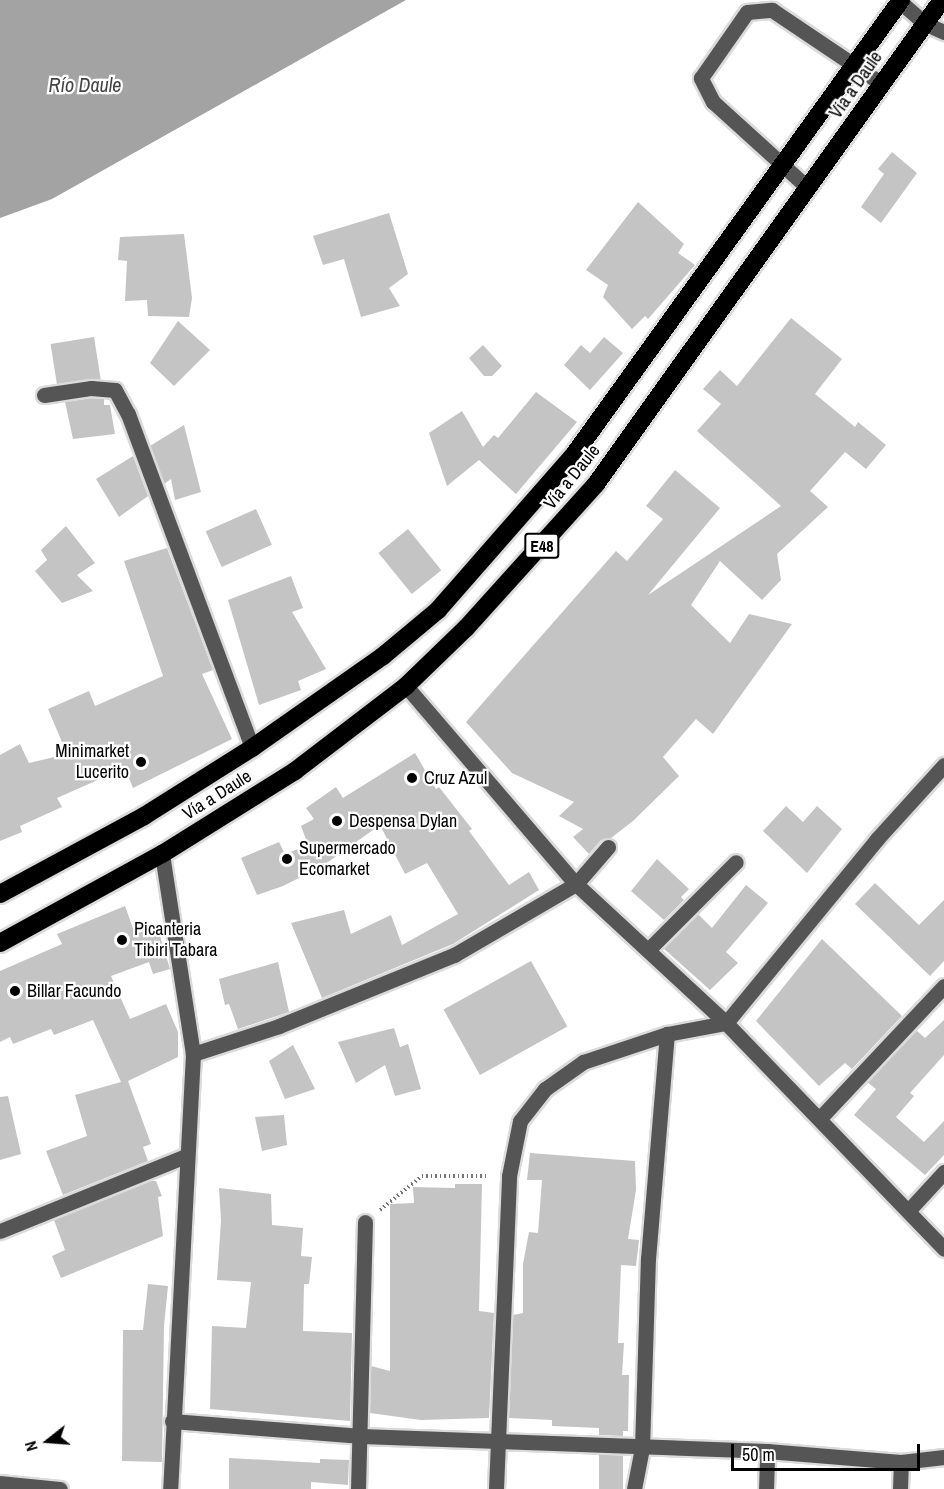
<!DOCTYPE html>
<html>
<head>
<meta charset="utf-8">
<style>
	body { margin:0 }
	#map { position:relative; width:944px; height:1489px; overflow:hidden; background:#fff; font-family:"Archivo Narrow",sans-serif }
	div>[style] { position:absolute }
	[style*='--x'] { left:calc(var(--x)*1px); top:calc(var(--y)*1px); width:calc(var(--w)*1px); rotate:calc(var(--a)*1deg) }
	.water>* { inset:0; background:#a3a3a3 }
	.building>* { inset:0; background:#c4c4c4; transform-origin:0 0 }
	.path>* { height:4px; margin-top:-2px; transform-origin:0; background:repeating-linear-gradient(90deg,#777 0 1.5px,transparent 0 4.5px) }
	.roads { filter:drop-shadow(2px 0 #dbdbdb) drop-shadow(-2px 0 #dbdbdb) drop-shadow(0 2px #dbdbdb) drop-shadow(0 -2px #dbdbdb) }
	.minor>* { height:15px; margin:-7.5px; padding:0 7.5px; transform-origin:7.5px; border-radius:7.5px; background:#555 }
	.highway>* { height:18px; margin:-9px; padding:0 9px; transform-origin:9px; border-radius:9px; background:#000 }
	.dots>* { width:16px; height:16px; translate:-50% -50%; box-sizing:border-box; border:3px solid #fff; border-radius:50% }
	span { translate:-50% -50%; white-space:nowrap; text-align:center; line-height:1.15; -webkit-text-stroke:4.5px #fff; paint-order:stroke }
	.shield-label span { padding:2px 4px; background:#fff; border:2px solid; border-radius:4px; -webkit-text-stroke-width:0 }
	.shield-label { font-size:16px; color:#000; font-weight:700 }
	.street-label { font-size:18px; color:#000 }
	.poi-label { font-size:18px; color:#000 }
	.right { translate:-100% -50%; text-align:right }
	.left { translate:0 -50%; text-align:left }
	.water-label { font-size:20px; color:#444; font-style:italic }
	.north { position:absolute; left:18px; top:1411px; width:60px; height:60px; -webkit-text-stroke:4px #fff; paint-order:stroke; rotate:253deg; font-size:16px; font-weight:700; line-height:24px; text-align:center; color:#000 }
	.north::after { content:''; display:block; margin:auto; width:21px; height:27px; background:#000; clip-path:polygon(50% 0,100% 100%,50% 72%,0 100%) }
	.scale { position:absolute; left:731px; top:1444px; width:189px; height:27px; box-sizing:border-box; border:3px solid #000; border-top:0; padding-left:8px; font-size:18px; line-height:21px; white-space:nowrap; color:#000; -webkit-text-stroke:4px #fff; paint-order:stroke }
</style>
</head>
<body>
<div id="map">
	<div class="water">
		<i style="clip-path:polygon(0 0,406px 0,52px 199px,0 218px)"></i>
	</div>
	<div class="building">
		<i style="clip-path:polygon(892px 152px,917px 173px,881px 223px,861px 207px,884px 174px,878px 169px)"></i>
		<i style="clip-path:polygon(638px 202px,684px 244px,678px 253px,695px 265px,648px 319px,645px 316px,632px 329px,603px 297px,608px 285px,586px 270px)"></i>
		<i style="clip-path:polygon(389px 213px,408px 274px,389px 288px,400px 306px,361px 317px,344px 259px,323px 265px,313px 236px)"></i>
		<i style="clip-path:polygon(184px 234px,192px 298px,189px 317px,148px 316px,147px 300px,125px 301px,127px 261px,118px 260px,120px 237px)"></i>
		<i style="clip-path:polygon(791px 318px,842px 359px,815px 394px,855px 427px,858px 422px,886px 445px,866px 469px,845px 452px,810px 491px,828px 507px,777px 554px,781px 580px,762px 600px,720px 561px,691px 605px,730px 643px,749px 614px,792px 624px,713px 734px,696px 719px,663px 757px,679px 776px,633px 821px,611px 838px,601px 840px,589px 854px,573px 837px,583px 829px,559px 816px,574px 802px,512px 773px,466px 722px,616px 551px,627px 561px,663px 519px,646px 506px,675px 470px,720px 508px,648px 595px,781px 506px,697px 431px,721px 404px,703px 389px,720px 370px,737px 386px)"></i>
		<i style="clip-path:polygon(178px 321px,210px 350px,174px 386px,150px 363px)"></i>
		<i style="left:94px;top:337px;width:43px;height:44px;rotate:81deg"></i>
		<i style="clip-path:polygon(604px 337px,623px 353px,590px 390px,564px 365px,581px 345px,590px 353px)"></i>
		<i style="clip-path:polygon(483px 345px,502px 366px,492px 376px,484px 376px,469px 358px)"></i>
		<i style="clip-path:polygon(536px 392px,577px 422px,516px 494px,479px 460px,447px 486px,429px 433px,462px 411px,483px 447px,494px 435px,498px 438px)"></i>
		<i style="clip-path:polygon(91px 398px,104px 399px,104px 405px,110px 405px,115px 434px,73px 439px,65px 402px)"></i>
		<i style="clip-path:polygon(184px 425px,201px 492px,175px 500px,171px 479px,164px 484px,150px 446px)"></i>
		<i style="clip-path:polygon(133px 456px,148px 496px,119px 517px,96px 479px)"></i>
		<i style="left:256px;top:509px;width:39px;height:55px;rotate:66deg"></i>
		<i style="clip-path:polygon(66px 526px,95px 563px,77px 575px,93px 591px,62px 603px,35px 571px,47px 560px,41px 550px)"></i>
		<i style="left:408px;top:529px;width:53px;height:38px;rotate:51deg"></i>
		<i style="clip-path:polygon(167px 548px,213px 670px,202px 674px,232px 739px,133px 788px,125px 768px,57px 798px,62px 807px,20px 826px,22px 832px,0 841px,0 755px,20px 744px,29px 763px,67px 754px,48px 709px,89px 691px,95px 706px,163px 676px,124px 561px)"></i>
		<i style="clip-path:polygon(291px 576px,303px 608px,292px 612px,326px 669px,298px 681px,301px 690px,259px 705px,228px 600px)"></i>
		<i style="clip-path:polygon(415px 753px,436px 789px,439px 787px,472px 829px,469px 831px,509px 885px,529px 872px,539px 890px,453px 944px,322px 998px,291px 923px,344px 910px,351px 934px,391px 915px,402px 945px,458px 914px,427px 863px,405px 874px,380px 825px,321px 867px,283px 886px,257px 895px,241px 858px,279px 842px,285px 854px,308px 845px,301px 826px,314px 819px,306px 808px,336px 787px,343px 798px)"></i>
		<i style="clip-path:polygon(786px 806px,803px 822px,817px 806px,842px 829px,807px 873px,763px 831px)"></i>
		<i style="clip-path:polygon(657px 859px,689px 889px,681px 897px,684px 900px,664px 920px,631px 891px)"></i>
		<i style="clip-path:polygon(875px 883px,919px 925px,944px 900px,944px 961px,930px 976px,855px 904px)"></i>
		<i style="clip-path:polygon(746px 885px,768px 903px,726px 952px,738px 963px,710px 990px,663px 948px,698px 914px,712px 928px)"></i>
		<i style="clip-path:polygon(125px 906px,135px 934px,157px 926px,170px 969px,153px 974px,149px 962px,111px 976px,130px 1019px,166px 1004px,178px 1032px,178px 1057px,128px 1081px,151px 1144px,143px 1147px,148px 1161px,63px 1195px,46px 1151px,87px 1136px,75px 1095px,121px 1082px,93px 1020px,54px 1035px,51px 1029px,13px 1044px,10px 1037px,0 1042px,0 971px,62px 944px,57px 934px)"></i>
		<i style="clip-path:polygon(822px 939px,902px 1016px,852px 1069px,845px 1063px,819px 1086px,756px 1021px)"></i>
		<i style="left:531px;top:961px;width:75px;height:100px;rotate:61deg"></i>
		<i style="clip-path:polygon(278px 962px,289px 1012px,238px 1029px,229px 1004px,225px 1005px,219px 979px)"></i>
		<i style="clip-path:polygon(944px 1020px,944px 1055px,910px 1093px,914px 1096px,896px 1117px,924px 1142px,944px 1121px,944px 1155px,925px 1175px,854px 1115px,876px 1089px,867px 1082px,916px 1030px,925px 1038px)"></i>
		<i style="clip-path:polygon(394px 1028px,400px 1047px,408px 1044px,421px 1089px,395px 1096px,385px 1065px,356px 1083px,338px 1042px)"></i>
		<i style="clip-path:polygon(293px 1045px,315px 1089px,285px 1099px,269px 1061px)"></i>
		<i style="clip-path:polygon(8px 1096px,21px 1154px,0 1160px,0 1097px)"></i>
		<i style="clip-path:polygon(284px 1115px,287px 1145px,262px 1151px,255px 1117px)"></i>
		<i style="clip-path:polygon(530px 1153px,635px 1161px,636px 1190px,628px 1239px,639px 1240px,636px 1266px,621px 1265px,618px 1343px,624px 1343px,622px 1375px,629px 1375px,628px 1431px,623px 1431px,623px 1436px,599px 1435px,599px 1428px,552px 1426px,552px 1420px,509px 1418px,513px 1315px,523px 1313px,523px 1264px,529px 1232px,538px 1233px,542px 1180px,527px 1180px)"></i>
		<i style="clip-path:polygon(151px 1181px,156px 1181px,162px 1196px,158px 1197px,163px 1236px,61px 1278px,52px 1256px,65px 1250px,54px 1220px)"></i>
		<i style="clip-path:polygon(455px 1184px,482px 1184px,479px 1311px,494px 1313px,489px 1418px,421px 1420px,370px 1413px,371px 1366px,390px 1371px,390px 1204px,414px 1203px,413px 1187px,455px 1188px)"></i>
		<i style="clip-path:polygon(219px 1188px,271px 1194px,272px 1225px,303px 1228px,301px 1256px,312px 1257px,309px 1284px,304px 1284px,303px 1331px,352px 1333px,350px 1421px,210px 1409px,212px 1326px,246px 1328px,251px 1282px,217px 1280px,221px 1221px)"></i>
		<i style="clip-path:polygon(148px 1284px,168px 1286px,164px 1326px,162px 1462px,122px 1461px,123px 1330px,143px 1330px)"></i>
		<i style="left:599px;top:1455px;width:24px;height:34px"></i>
		<i style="clip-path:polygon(229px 1458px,320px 1463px,320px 1459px,349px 1460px,348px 1485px,311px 1482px,311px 1489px,229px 1489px)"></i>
	</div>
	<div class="path">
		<i style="--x:380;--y:1210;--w:54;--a:-39"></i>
		<i style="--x:422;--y:1176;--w:67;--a:0"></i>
	</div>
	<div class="roads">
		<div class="minor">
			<i style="--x:898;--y:0;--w:37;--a:41"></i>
			<i style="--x:926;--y:24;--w:20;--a:24"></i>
			<i style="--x:808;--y:188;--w:128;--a:-137.8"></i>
			<i style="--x:713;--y:102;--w:27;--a:-117"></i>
			<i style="--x:701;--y:78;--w:80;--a:-55.1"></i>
			<i style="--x:747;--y:12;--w:25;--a:-5"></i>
			<i style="--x:772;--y:10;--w:133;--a:33.9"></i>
			<i style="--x:44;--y:395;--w:48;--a:-8.5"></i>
			<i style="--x:91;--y:388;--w:24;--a:5"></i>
			<i style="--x:115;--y:390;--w:27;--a:62"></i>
			<i style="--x:128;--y:414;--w:356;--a:69.6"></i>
			<i style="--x:406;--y:686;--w:261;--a:49.4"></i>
			<i style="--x:576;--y:884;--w:205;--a:42.8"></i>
			<i style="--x:726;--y:1023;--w:314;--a:46"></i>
			<i style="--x:162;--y:854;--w:202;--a:81.2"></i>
			<i style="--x:193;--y:1054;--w:436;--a:93"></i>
			<i style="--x:648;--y:950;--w:124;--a:-45"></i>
			<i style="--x:193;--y:1054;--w:90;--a:-18"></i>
			<i style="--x:279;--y:1026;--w:189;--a:-22.1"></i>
			<i style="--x:454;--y:955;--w:141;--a:-30.2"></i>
			<i style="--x:576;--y:884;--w:49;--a:-49.1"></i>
			<i style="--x:820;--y:1118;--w:181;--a:-46.8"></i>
			<i style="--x:909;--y:1210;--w:52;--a:-47.4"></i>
			<i style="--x:0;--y:1231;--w:201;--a:-22"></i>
			<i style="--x:172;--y:1421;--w:190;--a:4.5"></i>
			<i style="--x:361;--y:1436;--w:406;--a:2.1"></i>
			<i style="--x:767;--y:1451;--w:134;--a:4.7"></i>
			<i style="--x:901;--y:1462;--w:43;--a:-6.6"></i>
			<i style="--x:0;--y:1483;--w:60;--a:5.7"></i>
			<i style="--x:358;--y:1489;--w:267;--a:-88.5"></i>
			<i style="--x:496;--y:1489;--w:313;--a:-87.6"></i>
			<i style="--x:509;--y:1176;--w:56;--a:-78.7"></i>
			<i style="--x:520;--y:1121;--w:41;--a:-52"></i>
			<i style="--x:545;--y:1089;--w:47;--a:-35.4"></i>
			<i style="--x:583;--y:1062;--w:89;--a:-18.4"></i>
			<i style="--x:667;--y:1034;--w:60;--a:-10.6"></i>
			<i style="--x:726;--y:1023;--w:238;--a:-50.6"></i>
			<i style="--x:877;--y:839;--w:100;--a:-47.8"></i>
			<i style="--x:634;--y:1489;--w:42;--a:-79"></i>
			<i style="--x:642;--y:1448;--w:189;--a:-88.2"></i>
			<i style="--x:648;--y:1259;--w:226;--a:-85.2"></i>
			<i style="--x:766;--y:1489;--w:38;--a:-88"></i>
			<i style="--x:900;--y:1489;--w:27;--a:-88"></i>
		</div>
		<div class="highway">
			<i style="--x:0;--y:894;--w:164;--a:-28.4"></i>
			<i style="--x:144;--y:816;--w:128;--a:-32.2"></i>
			<i style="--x:252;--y:748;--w:160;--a:-35.1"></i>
			<i style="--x:383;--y:656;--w:72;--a:-39.9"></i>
			<i style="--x:438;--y:610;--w:205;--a:-48.8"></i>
			<i style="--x:573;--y:456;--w:562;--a:-54.27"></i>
			<i style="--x:0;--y:943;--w:185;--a:-28.8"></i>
			<i style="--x:162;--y:854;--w:157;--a:-32"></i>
			<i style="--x:295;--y:771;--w:140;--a:-37.4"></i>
			<i style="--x:406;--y:686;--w:83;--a:-44"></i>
			<i style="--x:466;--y:628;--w:194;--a:-47.9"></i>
			<i style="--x:596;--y:484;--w:595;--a:-54.44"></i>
		</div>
	</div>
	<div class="dots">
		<i style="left:141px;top:762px;background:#000"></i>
		<i style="left:412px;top:778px;background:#000"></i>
		<i style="left:337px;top:821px;background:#000"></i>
		<i style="left:287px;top:859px;background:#000"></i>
		<i style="left:122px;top:940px;background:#000"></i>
		<i style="left:15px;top:991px;background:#000"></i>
	</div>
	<div class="shield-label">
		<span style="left:542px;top:546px">E48</span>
	</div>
	<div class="street-label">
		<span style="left:856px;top:85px;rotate:-55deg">Vía a Daule</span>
		<span style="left:572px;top:477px;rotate:-51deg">Vía a Daule</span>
		<span style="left:217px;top:795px;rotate:-32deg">Vía a Daule</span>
	</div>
	<div class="poi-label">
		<span class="right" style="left:129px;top:762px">Minimarket<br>Lucerito</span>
		<span class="left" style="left:424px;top:778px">Cruz Azul</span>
		<span class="left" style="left:349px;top:821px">Despensa Dylan</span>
		<span class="left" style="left:299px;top:859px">Supermercado<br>Ecomarket</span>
		<span class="left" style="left:134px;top:940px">Picanteria<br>Tibiri Tabara</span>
		<span class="left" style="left:27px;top:991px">Billar Facundo</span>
	</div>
	<div class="water-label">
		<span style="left:85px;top:84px">Río Daule</span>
	</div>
	<div class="north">N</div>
	<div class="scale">50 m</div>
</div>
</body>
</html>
